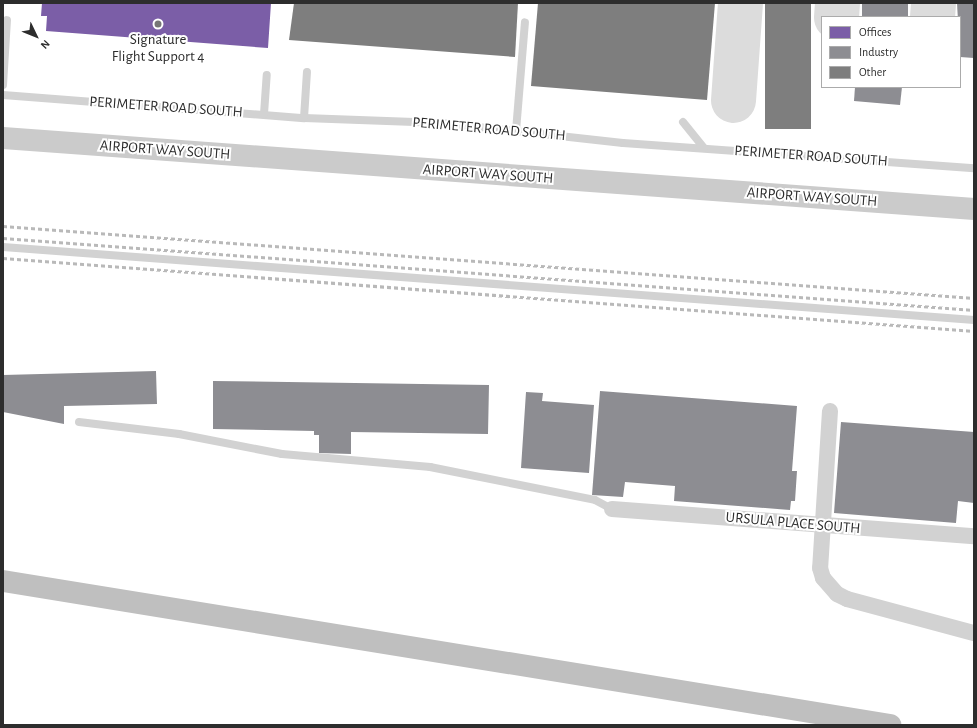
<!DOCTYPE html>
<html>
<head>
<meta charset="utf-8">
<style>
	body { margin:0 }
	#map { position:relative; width:977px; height:728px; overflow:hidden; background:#fff; font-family:"Alegreya Sans",sans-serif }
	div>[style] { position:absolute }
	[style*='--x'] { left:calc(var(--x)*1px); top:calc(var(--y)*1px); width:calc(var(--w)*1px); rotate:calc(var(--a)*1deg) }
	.offices>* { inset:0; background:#7b5ea7 }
	.industry>* { inset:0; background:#8d8d92; transform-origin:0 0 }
	.taxiway>* { height:45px; margin:-22.5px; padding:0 22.5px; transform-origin:22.5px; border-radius:22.5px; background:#dcdcdc }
	.building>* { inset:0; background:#7e7e7e; transform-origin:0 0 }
	.lane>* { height:8px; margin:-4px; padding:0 4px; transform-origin:4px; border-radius:4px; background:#d2d2d2 }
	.street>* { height:16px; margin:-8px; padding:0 8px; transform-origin:8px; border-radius:8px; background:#d2d2d2 }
	.secondary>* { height:22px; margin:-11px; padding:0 11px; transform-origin:11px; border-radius:11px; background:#cbcbcb }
	.highway>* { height:22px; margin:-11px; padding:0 11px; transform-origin:11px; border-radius:11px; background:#bfbfbf }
	.rail>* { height:3px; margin-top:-1.5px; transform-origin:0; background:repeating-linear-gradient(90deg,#b9b9b9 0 4px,transparent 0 7px) }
	.dots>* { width:11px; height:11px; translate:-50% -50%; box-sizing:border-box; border:2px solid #fff; border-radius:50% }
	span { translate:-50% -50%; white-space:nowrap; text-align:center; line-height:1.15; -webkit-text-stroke:4px #fff; paint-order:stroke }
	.poi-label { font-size:15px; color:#2d2d2d }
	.street-label { font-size:15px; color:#2d2d2d }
	.frame { position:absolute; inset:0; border:4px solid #2d2d2d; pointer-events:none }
	.legend { position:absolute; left:821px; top:16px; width:140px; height:72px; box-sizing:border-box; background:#fff; border:1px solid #ababab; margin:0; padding:5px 7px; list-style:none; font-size:12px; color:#2d2d2d }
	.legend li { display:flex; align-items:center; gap:8px; height:20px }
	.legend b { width:20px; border:1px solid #ababab }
	.north { position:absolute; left:16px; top:16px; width:40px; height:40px; -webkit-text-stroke:3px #fff; paint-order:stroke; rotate:133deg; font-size:11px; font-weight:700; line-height:16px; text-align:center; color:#2d2d2d }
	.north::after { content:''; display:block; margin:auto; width:14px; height:18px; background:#2d2d2d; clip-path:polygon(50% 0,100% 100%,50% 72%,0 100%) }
</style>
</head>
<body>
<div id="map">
	<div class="offices">
		<i style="clip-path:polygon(42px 3px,271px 3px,268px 48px,46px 31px,47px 16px,41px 16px)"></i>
	</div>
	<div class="industry">
		<i style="left:862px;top:3px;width:46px;height:14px"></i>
		<i style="clip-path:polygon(957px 3px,974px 3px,974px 58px,960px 57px)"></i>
		<i style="clip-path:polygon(855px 87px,902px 87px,900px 105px,854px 101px)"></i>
		<i style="clip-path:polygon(156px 371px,157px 404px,64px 406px,64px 424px,3px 412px,3px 375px)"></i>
		<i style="clip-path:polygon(213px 381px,489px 385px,488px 434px,351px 432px,351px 454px,319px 453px,319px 435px,314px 435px,314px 431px,213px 429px)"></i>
		<i style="clip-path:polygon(600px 391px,797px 406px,792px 471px,797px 471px,795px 501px,791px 501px,790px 510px,674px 501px,675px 486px,625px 482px,623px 497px,592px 495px)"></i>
		<i style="clip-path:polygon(526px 392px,543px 393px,542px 401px,594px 405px,589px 473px,521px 468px)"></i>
		<i style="clip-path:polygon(841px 422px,974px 432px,974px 503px,958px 501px,956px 523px,834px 513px)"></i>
	</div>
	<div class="taxiway">
		<i style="--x:836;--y:17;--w:14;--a:-86"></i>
		<i style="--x:932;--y:17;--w:14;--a:-86"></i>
		<i style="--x:733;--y:100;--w:97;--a:-85.9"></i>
	</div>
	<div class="building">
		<i style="clip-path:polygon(294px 3px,518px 3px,515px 57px,289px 40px)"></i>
		<i style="clip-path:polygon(538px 3px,715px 3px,707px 100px,531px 86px)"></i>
		<i style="left:765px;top:3px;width:46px;height:126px"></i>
	</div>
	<div class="lane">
		<i style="--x:3;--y:85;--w:65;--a:-86.5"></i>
		<i style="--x:3;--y:95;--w:302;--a:4.4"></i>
		<i style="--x:304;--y:118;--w:138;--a:2.1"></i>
		<i style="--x:442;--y:123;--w:182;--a:6.3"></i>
		<i style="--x:623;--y:143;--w:352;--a:4.1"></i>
		<i style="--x:264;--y:114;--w:39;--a:-86"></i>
		<i style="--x:304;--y:118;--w:46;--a:-86.3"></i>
		<i style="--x:683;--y:122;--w:33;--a:51"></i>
		<i style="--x:516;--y:131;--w:109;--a:-85.3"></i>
		<i style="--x:3;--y:247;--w:974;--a:4.3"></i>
		<i style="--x:79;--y:422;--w:101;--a:6.8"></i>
		<i style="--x:179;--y:434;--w:105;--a:11"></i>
		<i style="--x:282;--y:454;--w:149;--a:5"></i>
		<i style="--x:430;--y:467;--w:168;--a:11.3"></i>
		<i style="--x:595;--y:500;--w:19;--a:28"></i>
	</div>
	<div class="street">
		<i style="--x:830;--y:411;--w:157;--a:93.6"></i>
		<i style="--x:820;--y:568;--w:10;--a:73"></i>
		<i style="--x:823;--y:578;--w:21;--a:49"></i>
		<i style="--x:837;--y:594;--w:11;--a:27"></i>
		<i style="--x:847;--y:599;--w:131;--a:15"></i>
		<i style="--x:612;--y:509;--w:363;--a:4.3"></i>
	</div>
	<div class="secondary">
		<i style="--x:3;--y:138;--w:974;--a:4.18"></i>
	</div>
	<div class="highway">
		<i style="--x:3;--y:581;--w:899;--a:9.22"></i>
	</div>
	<div class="rail">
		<i style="--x:3;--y:226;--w:974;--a:4.24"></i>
		<i style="--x:3;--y:238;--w:974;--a:4.24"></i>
		<i style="--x:3;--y:258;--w:974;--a:4.3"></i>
	</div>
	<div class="dots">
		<i style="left:158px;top:24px;background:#767676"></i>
	</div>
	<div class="poi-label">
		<span style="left:158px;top:48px">Signature<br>Flight Support 4</span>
	</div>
	<div class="street-label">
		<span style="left:166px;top:107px;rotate:4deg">PERIMETER ROAD SOUTH</span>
		<span style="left:489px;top:129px;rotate:5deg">PERIMETER ROAD SOUTH</span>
		<span style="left:165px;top:150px;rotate:4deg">AIRPORT WAY SOUTH</span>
		<span style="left:811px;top:156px;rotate:4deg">PERIMETER ROAD SOUTH</span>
		<span style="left:488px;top:174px;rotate:4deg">AIRPORT WAY SOUTH</span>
		<span style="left:812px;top:197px;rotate:4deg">AIRPORT WAY SOUTH</span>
		<span style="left:793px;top:523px;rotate:5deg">URSULA PLACE SOUTH</span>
	</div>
	<div class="frame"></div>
	<ul class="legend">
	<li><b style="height:11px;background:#7b5ea7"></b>Offices</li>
	<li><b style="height:11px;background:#8d8d92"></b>Industry</li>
	<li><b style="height:11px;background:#7e7e7e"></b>Other</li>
	</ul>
	<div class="north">N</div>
</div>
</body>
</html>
